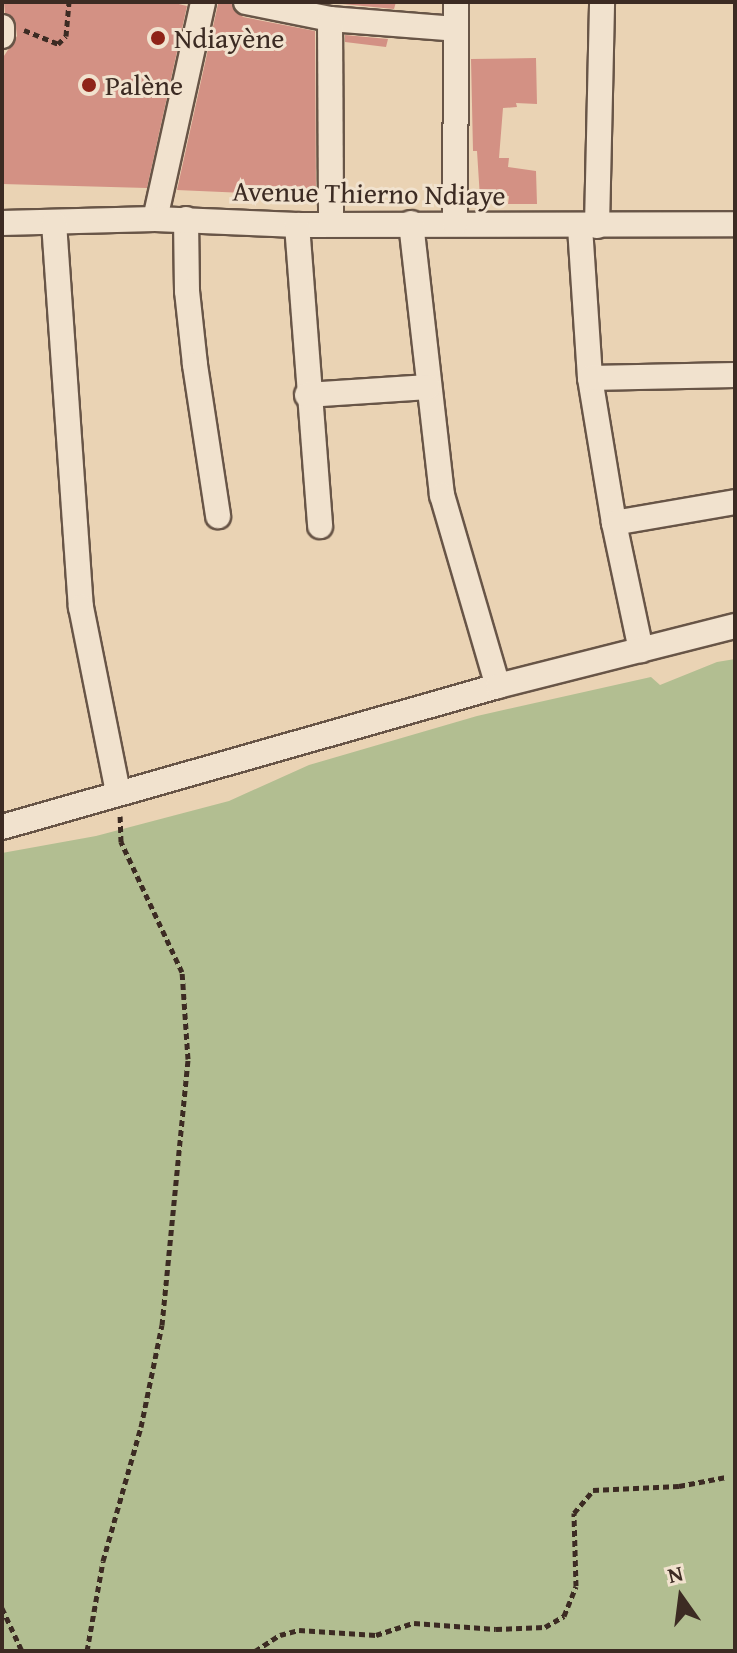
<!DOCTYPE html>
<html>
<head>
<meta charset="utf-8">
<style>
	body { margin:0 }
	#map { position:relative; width:737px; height:1653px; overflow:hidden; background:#ead3b4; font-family:"Gentium Book Plus",serif }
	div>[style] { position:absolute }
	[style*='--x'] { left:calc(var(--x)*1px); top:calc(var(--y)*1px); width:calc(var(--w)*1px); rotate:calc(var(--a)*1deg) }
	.green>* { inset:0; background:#b2be91 }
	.building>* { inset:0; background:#d39184 }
	.path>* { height:5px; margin-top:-2.5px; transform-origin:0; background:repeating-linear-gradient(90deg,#3c2b23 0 6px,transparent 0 10px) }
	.roads { filter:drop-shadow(2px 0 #685547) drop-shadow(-2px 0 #685547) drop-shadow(0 2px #685547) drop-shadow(0 -2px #685547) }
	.minor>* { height:24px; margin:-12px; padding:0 12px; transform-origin:12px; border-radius:12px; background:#f1e2ce }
	.dots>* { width:22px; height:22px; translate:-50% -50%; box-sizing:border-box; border:4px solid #f1e2ce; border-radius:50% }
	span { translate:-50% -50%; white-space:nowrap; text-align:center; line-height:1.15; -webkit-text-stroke:6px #f1e2ce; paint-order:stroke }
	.poi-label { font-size:28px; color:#3c2b23 }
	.left { translate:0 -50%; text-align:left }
	.street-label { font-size:28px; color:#3c2b23 }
	.frame { position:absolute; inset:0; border:4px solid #3c2b23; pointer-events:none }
	.north { position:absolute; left:641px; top:1557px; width:80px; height:80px; -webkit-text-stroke:6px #f1e2ce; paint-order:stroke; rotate:346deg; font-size:22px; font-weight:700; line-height:32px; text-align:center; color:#3c2b23 }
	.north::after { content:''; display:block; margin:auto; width:28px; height:36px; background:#3c2b23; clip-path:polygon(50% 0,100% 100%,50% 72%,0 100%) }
</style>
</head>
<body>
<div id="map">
	<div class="green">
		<i style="clip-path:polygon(735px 659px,735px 1651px,2px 1651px,2px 853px,96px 836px,229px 801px,309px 765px,477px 716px,651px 677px,660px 685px,717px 662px)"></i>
	</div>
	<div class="building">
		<i style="clip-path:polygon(4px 2px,170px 2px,187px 6px,147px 188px,2px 184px,2px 59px,17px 36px,15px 20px,5px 13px)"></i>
		<i style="clip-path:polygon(322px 2px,396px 2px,394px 9px)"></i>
		<i style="clip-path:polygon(218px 4px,232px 4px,243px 17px,315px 31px,316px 196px,177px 190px)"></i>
		<i style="clip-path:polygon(345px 35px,388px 39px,386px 47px,345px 42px)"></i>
		<i style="clip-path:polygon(536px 58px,537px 104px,516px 103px,517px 107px,503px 108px,499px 158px,509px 158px,508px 167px,536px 171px,537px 204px,508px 204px,509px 196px,480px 198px,477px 151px,473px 151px,471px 59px)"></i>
	</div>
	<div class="path">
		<i style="--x:24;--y:30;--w:37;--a:22"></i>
		<i style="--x:58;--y:44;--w:11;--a:-45"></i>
		<i style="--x:66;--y:36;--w:34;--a:-85"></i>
		<i style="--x:2;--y:1608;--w:47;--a:65.1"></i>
		<i style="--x:87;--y:1651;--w:91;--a:-79.9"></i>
		<i style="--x:103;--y:1561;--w:139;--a:-74.2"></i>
		<i style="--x:141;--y:1427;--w:104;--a:-78.4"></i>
		<i style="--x:162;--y:1325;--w:267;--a:-84.4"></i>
		<i style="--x:188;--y:1059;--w:87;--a:-93.9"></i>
		<i style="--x:182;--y:972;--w:144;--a:-115.1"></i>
		<i style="--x:121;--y:842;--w:26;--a:-92"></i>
		<i style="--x:255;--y:1651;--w:30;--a:-33"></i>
		<i style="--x:280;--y:1635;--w:20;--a:-15"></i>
		<i style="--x:299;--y:1630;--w:77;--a:3.7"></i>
		<i style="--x:376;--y:1635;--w:40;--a:-18"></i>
		<i style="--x:414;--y:1623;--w:82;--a:4.2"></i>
		<i style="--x:496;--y:1629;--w:49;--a:-2.3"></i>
		<i style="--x:545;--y:1627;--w:22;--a:-30"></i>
		<i style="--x:564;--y:1616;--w:32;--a:-68"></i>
		<i style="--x:576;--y:1586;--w:73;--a:-91.6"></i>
		<i style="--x:574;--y:1513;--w:30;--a:-50"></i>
		<i style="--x:593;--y:1490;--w:86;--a:-2.7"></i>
		<i style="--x:679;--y:1486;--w:48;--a:-10.8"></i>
	</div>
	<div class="roads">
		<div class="minor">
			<i style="--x:246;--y:2;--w:86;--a:11.4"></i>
			<i style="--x:330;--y:19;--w:126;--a:4.5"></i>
			<i style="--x:330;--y:19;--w:204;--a:89.7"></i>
			<i style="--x:2;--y:27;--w:9;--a:90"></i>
			<i style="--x:155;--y:219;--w:222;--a:-77.5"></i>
			<i style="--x:186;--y:219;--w:72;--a:89.2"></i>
			<i style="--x:187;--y:291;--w:74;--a:83.8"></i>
			<i style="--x:195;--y:365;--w:153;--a:81.3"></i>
			<i style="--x:2;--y:223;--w:153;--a:-1.5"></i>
			<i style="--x:155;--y:219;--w:142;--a:2.4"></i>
			<i style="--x:297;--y:225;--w:438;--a:-0.1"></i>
			<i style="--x:54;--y:223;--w:385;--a:86"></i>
			<i style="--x:81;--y:607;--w:189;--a:78.7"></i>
			<i style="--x:411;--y:223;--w:274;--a:83.5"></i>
			<i style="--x:442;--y:495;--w:199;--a:73.7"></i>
			<i style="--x:455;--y:224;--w:222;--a:-89.7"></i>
			<i style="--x:297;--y:225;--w:302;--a:85.6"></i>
			<i style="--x:597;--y:226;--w:224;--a:-88.7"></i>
			<i style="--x:580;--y:227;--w:151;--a:86.2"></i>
			<i style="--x:590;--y:378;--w:147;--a:80.6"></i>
			<i style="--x:614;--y:523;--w:130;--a:78"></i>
			<i style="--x:590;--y:378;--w:145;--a:-1.2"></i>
			<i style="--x:307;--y:395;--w:121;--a:-3.8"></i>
			<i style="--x:614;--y:523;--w:123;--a:-9.8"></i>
			<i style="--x:2;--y:827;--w:516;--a:-15.87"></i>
			<i style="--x:498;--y:686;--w:244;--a:-14.2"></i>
		</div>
	</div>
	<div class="dots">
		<i style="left:158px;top:38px;background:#8f2418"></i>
		<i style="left:89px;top:85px;background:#8f2418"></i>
	</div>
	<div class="poi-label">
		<span class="left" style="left:174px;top:38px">Ndiayène</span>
		<span class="left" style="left:105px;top:85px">Palène</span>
	</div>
	<div class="street-label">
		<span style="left:369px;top:193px;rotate:1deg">Avenue Thierno Ndiaye</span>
	</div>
	<div class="frame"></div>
	<div class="north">N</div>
</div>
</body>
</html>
